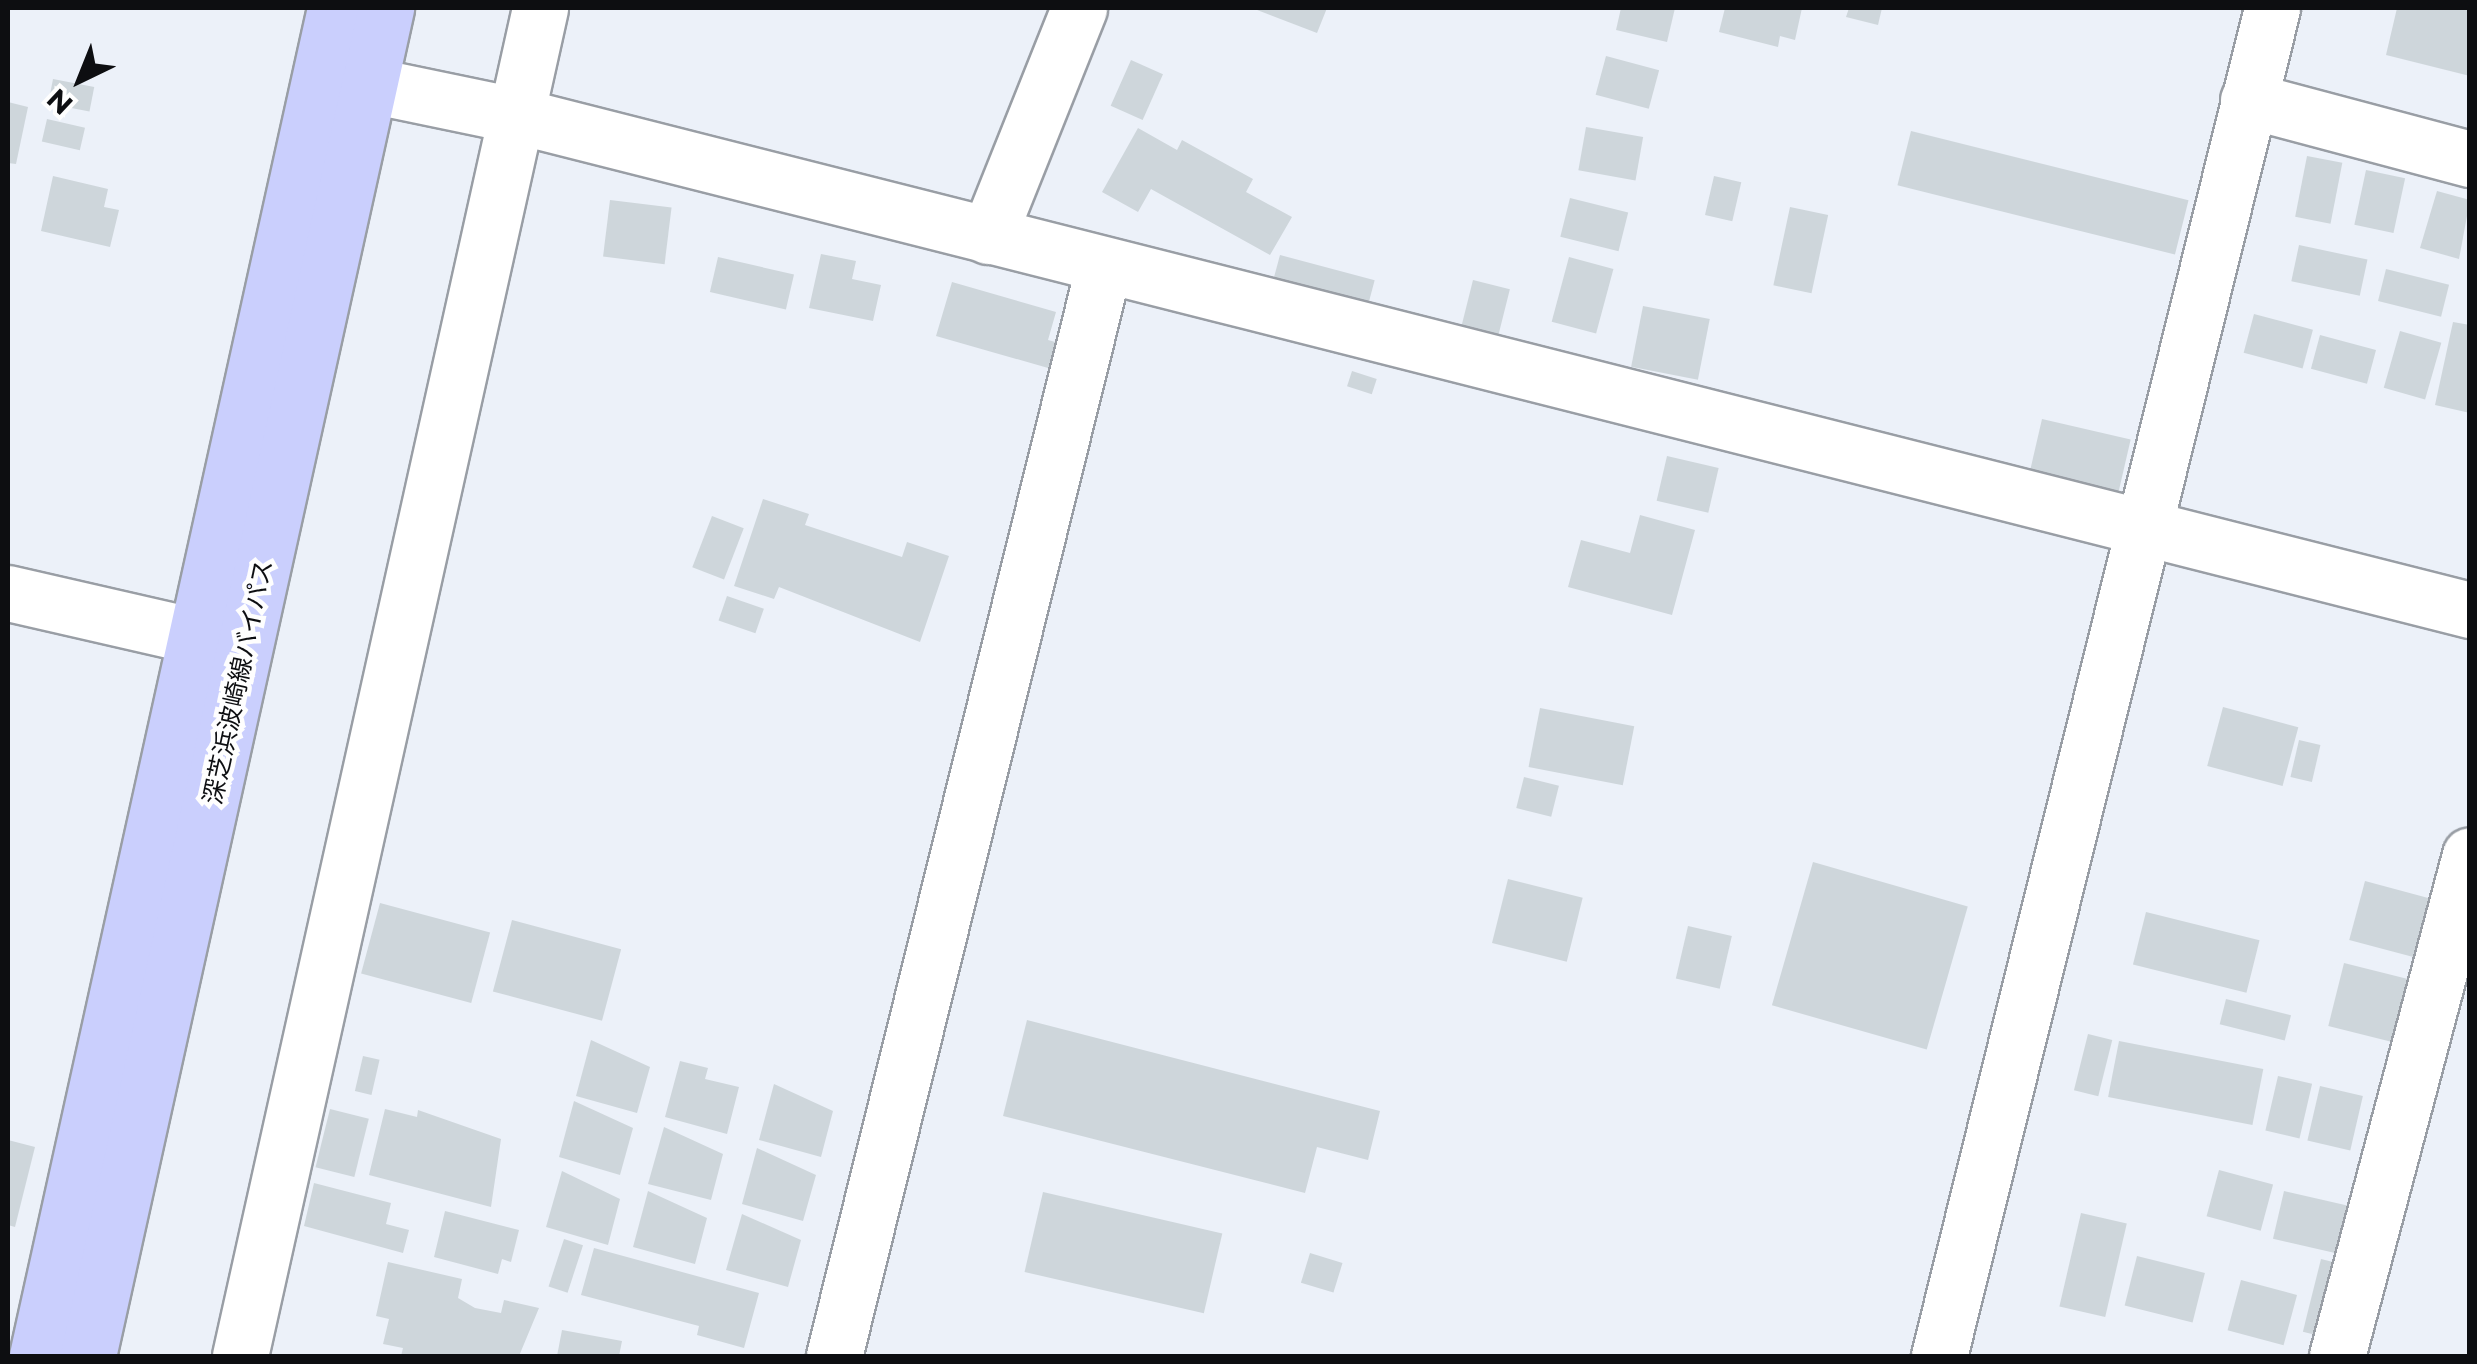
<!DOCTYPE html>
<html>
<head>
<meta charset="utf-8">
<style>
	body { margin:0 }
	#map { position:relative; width:2477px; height:1364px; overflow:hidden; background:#ecf1f9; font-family:Montserrat,"Noto Sans JP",sans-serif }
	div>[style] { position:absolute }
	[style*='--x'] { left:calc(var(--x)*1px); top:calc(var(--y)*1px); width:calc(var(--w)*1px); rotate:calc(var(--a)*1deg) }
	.building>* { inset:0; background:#ced6db; transform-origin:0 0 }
	.roads { filter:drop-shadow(2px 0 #999ea5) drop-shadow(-2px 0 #999ea5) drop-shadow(0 2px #999ea5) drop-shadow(0 -2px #999ea5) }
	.minor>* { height:55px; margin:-27.5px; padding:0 27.5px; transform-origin:27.5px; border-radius:27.5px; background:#fff }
	.major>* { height:55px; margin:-27.5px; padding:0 27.5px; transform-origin:27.5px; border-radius:27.5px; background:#cacffd }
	span { translate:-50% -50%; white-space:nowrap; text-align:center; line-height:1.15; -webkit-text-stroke:9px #fefefe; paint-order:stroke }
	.street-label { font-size:25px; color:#0d0e11 }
	.frame { position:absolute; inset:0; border:10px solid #0d0e11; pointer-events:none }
	.north { position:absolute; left:30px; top:30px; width:100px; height:100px; -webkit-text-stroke:8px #fefefe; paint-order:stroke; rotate:223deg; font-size:28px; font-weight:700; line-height:40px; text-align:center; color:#0d0e11 }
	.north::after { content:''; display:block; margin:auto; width:35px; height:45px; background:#0d0e11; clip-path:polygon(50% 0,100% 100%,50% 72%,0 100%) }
</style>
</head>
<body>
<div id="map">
	<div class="building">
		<i style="clip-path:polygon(1252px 8px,1327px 8px,1317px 33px)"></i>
		<i style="clip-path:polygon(1621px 8px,1675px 8px,1667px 42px,1616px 30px)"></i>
		<i style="clip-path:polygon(1725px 8px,1802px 8px,1795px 40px,1780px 36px,1778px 47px,1719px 32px)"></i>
		<i style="clip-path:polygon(1849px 8px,1882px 8px,1878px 25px,1846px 17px)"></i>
		<i style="clip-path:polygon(2397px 8px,2470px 8px,2470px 76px,2386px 55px)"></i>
		<i style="left:1606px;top:56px;width:55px;height:40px;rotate:15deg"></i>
		<i style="left:1131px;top:60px;width:35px;height:50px;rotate:24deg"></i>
		<i style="left:53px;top:79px;width:42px;height:25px;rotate:11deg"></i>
		<i style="clip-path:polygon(8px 102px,28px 107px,16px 164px,8px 163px)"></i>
		<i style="left:47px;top:119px;width:39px;height:23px;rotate:13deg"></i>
		<i style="left:1586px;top:127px;width:58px;height:44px;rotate:10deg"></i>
		<i style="clip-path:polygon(1138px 128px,1177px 150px,1182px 140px,1253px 179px,1246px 192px,1292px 217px,1270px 255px,1151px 189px,1138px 212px,1102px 192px)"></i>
		<i style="left:1911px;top:131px;width:286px;height:56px;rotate:14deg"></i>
		<i style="left:2307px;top:156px;width:36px;height:62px;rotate:11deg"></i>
		<i style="left:2366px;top:170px;width:40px;height:56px;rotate:12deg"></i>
		<i style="clip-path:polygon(53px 176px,108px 189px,104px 207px,119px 210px,110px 247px,41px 231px)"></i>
		<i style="left:1714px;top:176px;width:28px;height:40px;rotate:13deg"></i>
		<i style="clip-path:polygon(2437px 191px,2470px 200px,2459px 259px,2420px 248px)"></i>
		<i style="left:1570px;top:198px;width:60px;height:40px;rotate:14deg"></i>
		<i style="left:610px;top:200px;width:62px;height:57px;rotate:7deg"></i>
		<i style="left:1790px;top:207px;width:39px;height:80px;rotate:12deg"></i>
		<i style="left:2299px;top:245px;width:70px;height:37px;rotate:12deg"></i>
		<i style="clip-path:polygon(821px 254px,856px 261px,852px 279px,881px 285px,873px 321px,809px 308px)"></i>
		<i style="left:1280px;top:255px;width:98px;height:26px;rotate:15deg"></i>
		<i style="left:718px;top:257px;width:78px;height:36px;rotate:13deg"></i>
		<i style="left:1569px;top:257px;width:46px;height:67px;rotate:15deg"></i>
		<i style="left:2386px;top:269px;width:65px;height:33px;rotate:14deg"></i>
		<i style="left:1473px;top:280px;width:38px;height:48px;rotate:14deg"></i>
		<i style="clip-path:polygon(952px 282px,1056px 312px,1048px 340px,1070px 346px,1062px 372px,936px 336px)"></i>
		<i style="left:1643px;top:306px;width:68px;height:62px;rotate:11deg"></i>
		<i style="left:2254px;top:314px;width:61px;height:40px;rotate:15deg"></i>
		<i style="clip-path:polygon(2453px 322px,2470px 325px,2470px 413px,2435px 405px)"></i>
		<i style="left:2400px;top:331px;width:43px;height:59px;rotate:16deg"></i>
		<i style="left:2320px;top:335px;width:58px;height:35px;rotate:15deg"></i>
		<i style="left:1352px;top:371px;width:26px;height:16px;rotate:18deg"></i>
		<i style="left:2042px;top:419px;width:91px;height:58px;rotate:13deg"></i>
		<i style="left:1667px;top:456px;width:53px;height:46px;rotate:13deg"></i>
		<i style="clip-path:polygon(763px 499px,809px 514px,805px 525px,902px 557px,907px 542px,949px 556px,920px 642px,779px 587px,774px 599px,734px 586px)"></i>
		<i style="clip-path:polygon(1640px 515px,1695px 530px,1672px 615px,1568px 587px,1581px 540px,1630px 553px)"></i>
		<i style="left:712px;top:516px;width:34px;height:55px;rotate:21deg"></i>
		<i style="left:727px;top:596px;width:39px;height:26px;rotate:19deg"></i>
		<i style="left:2223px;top:707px;width:78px;height:61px;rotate:15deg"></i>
		<i style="left:1540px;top:708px;width:96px;height:60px;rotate:11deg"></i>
		<i style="left:2299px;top:740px;width:22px;height:38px;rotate:13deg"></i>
		<i style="left:1524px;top:777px;width:36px;height:32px;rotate:14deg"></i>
		<i style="left:1813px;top:862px;width:161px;height:149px;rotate:16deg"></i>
		<i style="left:1508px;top:879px;width:77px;height:66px;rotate:14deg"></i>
		<i style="left:2365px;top:881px;width:78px;height:61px;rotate:15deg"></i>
		<i style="left:380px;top:903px;width:114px;height:73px;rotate:15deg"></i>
		<i style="left:2146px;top:912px;width:117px;height:54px;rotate:14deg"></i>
		<i style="left:512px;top:920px;width:113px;height:74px;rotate:15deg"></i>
		<i style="left:1688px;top:926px;width:45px;height:54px;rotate:13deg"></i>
		<i style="left:2344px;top:963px;width:72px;height:65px;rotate:14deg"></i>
		<i style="left:2226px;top:999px;width:67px;height:26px;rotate:14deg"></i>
		<i style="clip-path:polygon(1027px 1020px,1380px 1111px,1368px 1160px,1317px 1147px,1305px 1193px,1003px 1116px)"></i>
		<i style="left:2088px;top:1034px;width:25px;height:58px;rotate:14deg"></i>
		<i style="clip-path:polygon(591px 1040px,650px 1067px,637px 1113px,576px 1096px)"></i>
		<i style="left:2119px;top:1041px;width:147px;height:57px;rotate:11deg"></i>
		<i style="left:363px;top:1056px;width:17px;height:36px;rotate:13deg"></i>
		<i style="clip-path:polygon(680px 1061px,708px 1068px,705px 1079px,739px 1087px,727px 1134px,665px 1117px)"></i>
		<i style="left:2278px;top:1076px;width:35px;height:56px;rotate:13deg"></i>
		<i style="clip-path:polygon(774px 1084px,833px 1111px,821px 1157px,759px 1140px)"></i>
		<i style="left:2320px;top:1086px;width:44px;height:56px;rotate:13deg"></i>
		<i style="clip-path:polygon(574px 1101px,633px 1128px,620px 1175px,559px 1157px)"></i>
		<i style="left:330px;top:1109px;width:40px;height:60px;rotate:14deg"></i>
		<i style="clip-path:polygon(385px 1109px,417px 1117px,418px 1110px,501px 1139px,491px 1207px,369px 1175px)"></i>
		<i style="clip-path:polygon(664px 1127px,723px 1154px,711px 1200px,648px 1184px)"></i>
		<i style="clip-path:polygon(8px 1140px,35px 1147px,15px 1227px,8px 1225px)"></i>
		<i style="clip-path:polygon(757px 1148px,816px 1175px,803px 1221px,742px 1204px)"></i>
		<i style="left:2219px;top:1170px;width:56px;height:48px;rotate:15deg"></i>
		<i style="clip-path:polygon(562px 1171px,620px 1199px,608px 1245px,546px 1227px)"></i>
		<i style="clip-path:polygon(314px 1183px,391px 1203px,386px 1224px,409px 1230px,403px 1253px,304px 1226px)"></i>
		<i style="clip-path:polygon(648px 1191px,707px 1218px,695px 1264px,633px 1247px)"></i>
		<i style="left:2284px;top:1191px;width:66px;height:49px;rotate:13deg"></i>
		<i style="left:1043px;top:1192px;width:184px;height:82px;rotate:13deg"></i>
		<i style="clip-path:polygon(445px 1211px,519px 1230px,511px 1262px,502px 1259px,498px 1274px,434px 1257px)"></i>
		<i style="left:2081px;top:1213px;width:47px;height:96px;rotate:13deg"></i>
		<i style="clip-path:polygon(742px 1214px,801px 1240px,788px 1287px,726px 1270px)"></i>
		<i style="left:564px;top:1239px;width:20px;height:50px;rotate:18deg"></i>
		<i style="clip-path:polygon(594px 1248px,759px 1293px,744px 1348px,697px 1335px,699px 1326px,581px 1295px)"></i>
		<i style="left:1310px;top:1253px;width:34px;height:31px;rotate:17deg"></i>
		<i style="left:2137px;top:1256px;width:70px;height:51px;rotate:14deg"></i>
		<i style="left:2321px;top:1259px;width:33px;height:75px;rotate:14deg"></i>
		<i style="clip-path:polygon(388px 1262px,462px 1279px,458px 1298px,475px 1308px,501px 1313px,504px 1300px,539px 1308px,519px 1356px,401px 1356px,403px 1348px,383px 1344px,389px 1319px,376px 1316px)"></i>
		<i style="left:2241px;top:1280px;width:58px;height:52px;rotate:15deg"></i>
		<i style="clip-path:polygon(562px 1330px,622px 1341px,619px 1356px,557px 1356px)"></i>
	</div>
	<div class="roads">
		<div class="minor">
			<i style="--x:370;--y:85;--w:148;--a:11.7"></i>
			<i style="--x:515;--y:115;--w:2017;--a:14.21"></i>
			<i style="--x:2248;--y:100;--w:230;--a:14.9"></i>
			<i style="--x:988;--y:236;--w:245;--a:-68.2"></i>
			<i style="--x:8;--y:593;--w:241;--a:12.9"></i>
			<i style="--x:240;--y:1356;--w:1381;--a:-77.45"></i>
			<i style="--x:834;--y:1356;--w:1120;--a:-76.1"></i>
			<i style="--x:1939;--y:1356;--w:1389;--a:-76.12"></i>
			<i style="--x:2337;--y:1356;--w:518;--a:-75.13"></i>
		</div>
		<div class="major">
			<i style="--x:37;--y:1356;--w:1381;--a:-77.53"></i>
			<i style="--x:88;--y:1356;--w:1381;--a:-77.53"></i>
		</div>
	</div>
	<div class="street-label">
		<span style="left:238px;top:682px;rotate:-78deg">深芝浜波崎線バイパス</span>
	</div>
	<div class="frame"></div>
	<div class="north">N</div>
</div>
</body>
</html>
